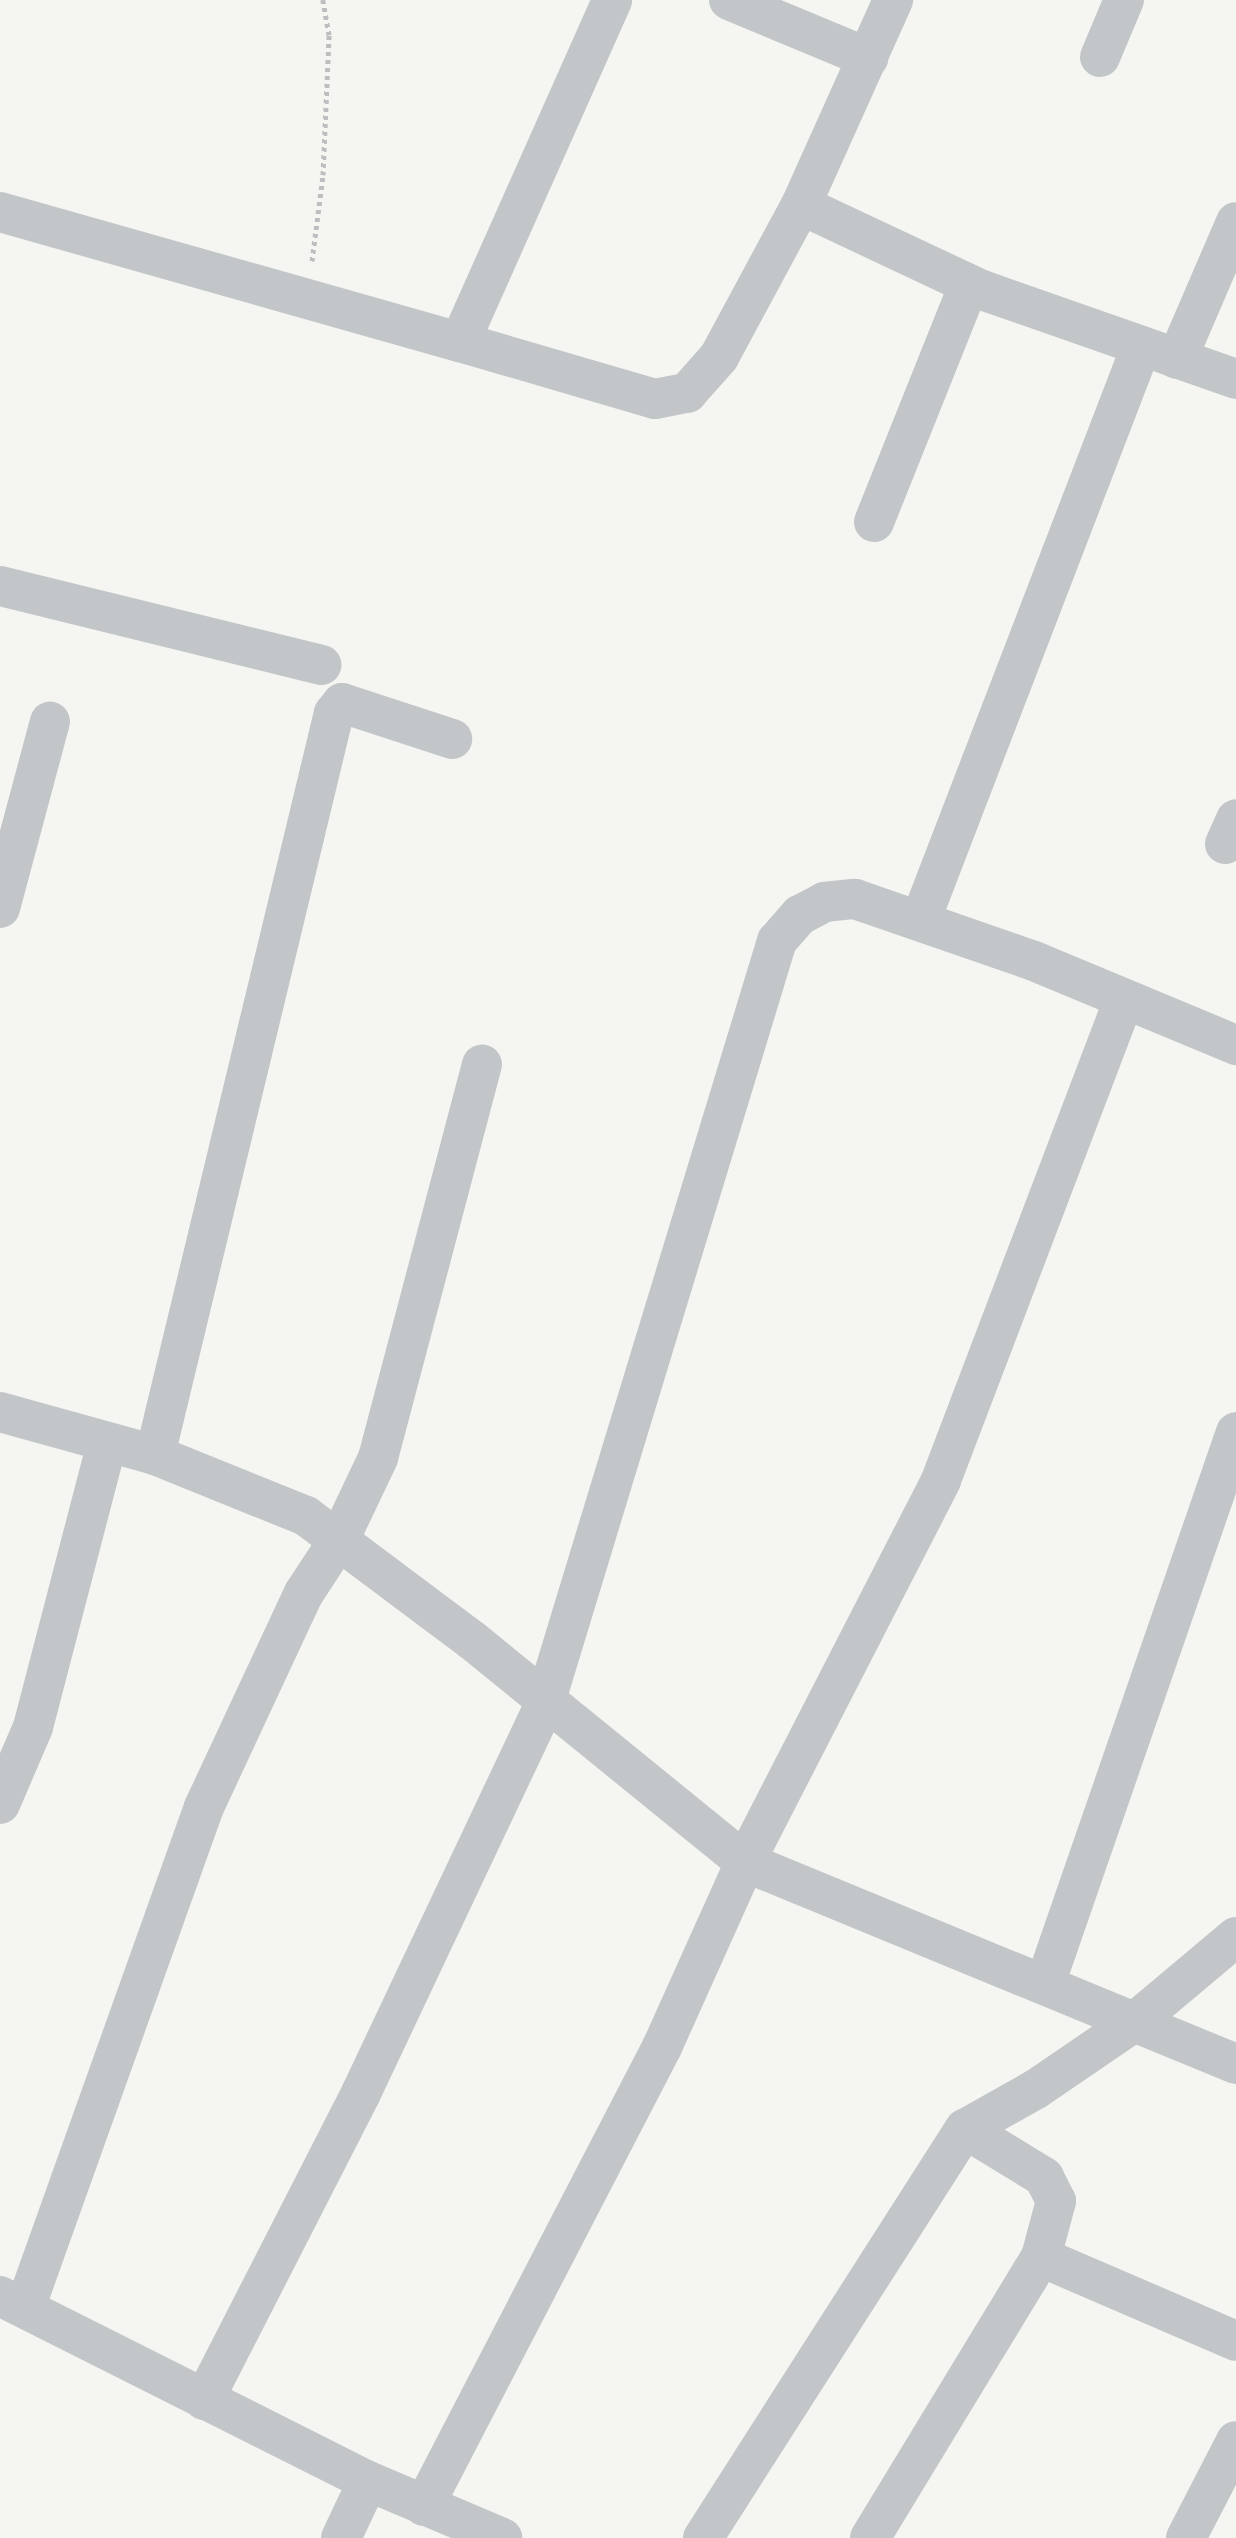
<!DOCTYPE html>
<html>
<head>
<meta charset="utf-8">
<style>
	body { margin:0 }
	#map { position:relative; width:1236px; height:2538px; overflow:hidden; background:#f5f5f1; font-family:Manrope,sans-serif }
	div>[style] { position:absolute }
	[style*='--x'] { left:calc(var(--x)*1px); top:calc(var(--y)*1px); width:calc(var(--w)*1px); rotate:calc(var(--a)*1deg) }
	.path>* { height:5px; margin-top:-2.5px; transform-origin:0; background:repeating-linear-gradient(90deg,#bcbec0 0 4px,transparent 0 8px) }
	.street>* { height:40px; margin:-20px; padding:0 20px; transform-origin:20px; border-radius:20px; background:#c2c6c9 }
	span { translate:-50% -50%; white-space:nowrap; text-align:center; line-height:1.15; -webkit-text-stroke:8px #fff; paint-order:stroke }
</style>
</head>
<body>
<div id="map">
	<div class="path">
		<i style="--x:312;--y:261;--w:87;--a:-82.7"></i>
		<i style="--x:323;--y:175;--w:140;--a:-87.5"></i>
		<i style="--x:329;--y:35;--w:36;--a:-100"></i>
	</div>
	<div class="street">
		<i style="--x:729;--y:0;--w:151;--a:22.6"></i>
		<i style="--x:1100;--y:57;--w:62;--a:-67.2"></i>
		<i style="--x:801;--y:205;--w:200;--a:25.2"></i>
		<i style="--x:982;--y:290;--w:269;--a:19.3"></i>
		<i style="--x:0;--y:212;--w:478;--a:15.8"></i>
		<i style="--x:460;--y:342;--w:374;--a:-66"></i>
		<i style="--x:460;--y:342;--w:203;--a:16.3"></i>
		<i style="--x:655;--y:399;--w:33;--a:-11"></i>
		<i style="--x:687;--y:393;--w:48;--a:-48.4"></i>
		<i style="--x:719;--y:357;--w:173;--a:-61.7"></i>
		<i style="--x:801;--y:205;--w:225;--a:-65.8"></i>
		<i style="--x:1177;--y:359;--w:149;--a:-66.7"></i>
		<i style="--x:874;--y:522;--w:256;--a:-68.2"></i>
		<i style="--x:0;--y:586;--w:331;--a:13.8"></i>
		<i style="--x:1225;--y:844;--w:27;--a:-66"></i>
		<i style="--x:0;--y:908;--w:193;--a:-75"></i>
		<i style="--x:921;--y:919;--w:613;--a:-68.96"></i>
		<i style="--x:0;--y:1412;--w:161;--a:15.5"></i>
		<i style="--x:155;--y:1455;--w:163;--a:22"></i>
		<i style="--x:306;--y:1516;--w:209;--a:36.8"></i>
		<i style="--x:473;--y:1641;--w:350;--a:39.1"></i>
		<i style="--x:745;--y:1862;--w:531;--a:22.36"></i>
		<i style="--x:155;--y:1455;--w:763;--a:-76.44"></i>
		<i style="--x:334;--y:713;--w:13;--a:-51"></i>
		<i style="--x:342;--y:703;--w:116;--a:18.1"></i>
		<i style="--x:0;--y:1804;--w:84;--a:-66.8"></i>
		<i style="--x:33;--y:1727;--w:293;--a:-75.4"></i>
		<i style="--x:1045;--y:1984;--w:584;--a:-70.91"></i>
		<i style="--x:1041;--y:2257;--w:212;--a:23.3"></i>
		<i style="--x:0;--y:2296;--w:412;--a:26.7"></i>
		<i style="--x:368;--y:2481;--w:146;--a:23"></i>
		<i style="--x:25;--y:2308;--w:532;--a:-70.34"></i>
		<i style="--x:204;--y:1807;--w:236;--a:-65"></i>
		<i style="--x:304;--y:1593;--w:66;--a:-56.8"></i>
		<i style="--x:340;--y:1538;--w:89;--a:-64.6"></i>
		<i style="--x:378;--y:1458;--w:407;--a:-75.2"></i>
		<i style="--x:204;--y:2400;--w:345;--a:-62.9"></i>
		<i style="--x:361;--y:2093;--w:431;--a:-64.7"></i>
		<i style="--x:545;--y:1703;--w:797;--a:-73.07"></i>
		<i style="--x:777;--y:941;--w:35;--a:-49"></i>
		<i style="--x:800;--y:915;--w:27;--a:-28"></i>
		<i style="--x:824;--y:902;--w:31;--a:-6"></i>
		<i style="--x:855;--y:899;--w:189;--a:19.1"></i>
		<i style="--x:1034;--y:961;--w:219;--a:22.6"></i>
		<i style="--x:424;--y:2506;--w:517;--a:-62.59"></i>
		<i style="--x:662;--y:2047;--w:203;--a:-65.8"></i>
		<i style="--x:745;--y:1862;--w:429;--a:-62.8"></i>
		<i style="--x:941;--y:1480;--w:511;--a:-69.16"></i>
		<i style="--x:341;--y:2538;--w:63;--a:-64.7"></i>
		<i style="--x:703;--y:2538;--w:486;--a:-57.4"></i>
		<i style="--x:965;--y:2129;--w:81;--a:-29.4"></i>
		<i style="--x:1036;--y:2089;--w:122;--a:-34.3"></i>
		<i style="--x:1137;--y:2020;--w:129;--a:-40"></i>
		<i style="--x:870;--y:2538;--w:329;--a:-58.7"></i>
		<i style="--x:1041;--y:2257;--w:58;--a:-75"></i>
		<i style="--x:1056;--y:2201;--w:27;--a:-117"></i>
		<i style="--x:1044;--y:2177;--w:92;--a:-148.7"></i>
		<i style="--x:1186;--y:2538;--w:109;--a:-62.7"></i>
	</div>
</div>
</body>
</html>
